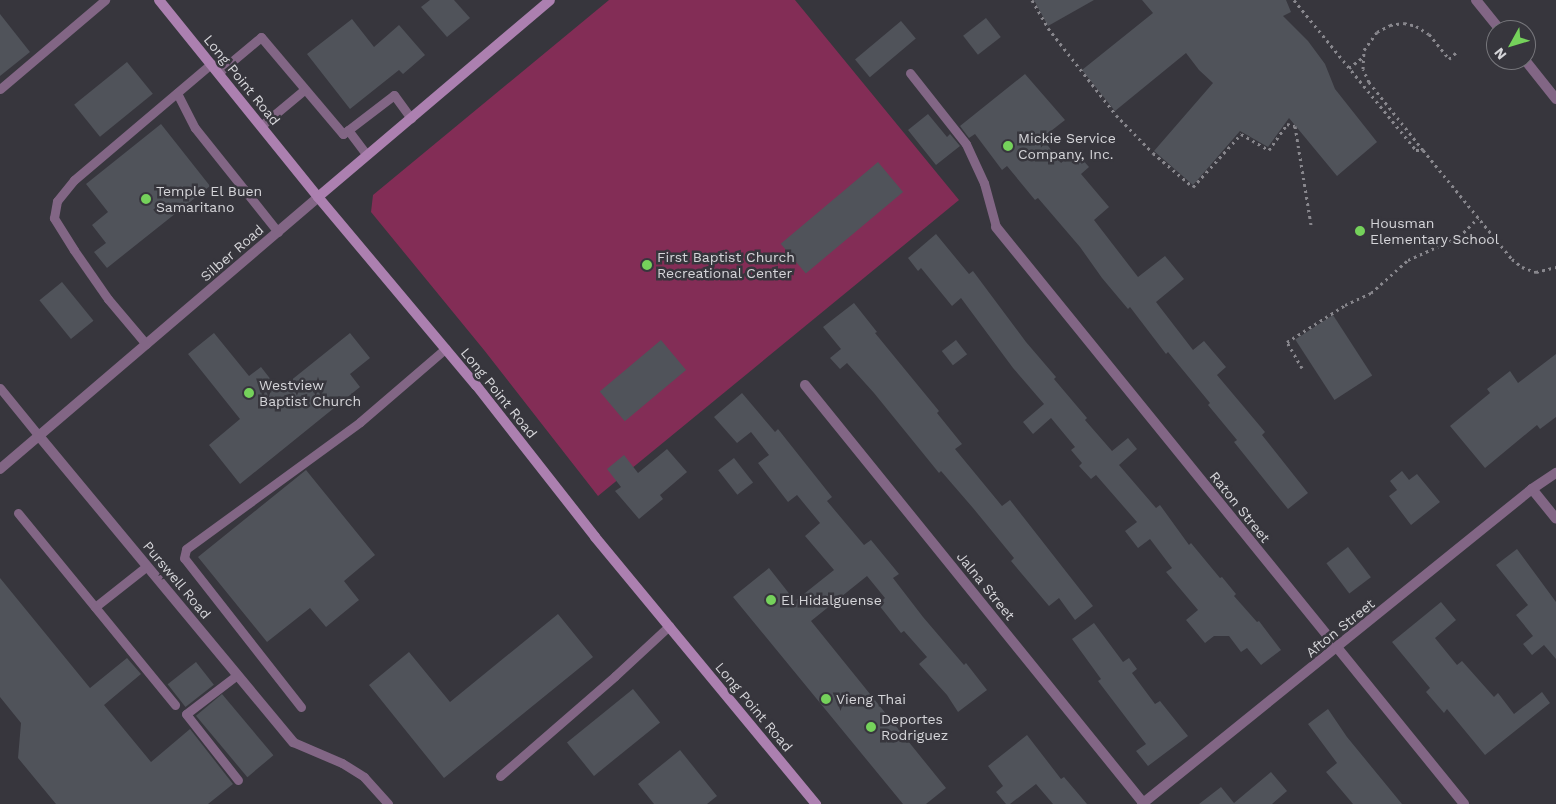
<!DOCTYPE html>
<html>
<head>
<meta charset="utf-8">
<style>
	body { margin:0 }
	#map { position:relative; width:1556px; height:804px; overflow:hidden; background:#37363d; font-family:"Work Sans",sans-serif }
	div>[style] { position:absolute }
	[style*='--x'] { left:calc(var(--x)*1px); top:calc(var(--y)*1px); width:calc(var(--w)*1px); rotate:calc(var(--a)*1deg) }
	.green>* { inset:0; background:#832d56 }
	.building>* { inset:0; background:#50535a; transform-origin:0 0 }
	.path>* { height:3px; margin-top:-1.5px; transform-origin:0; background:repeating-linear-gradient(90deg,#88878d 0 2.5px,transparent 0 6.5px) }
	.lane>* { height:9px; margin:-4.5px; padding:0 4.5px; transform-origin:4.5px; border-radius:4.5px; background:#826685 }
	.street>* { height:10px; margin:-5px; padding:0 5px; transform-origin:5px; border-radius:5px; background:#826685 }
	.secondary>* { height:10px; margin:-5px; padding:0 5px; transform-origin:5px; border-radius:5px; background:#ac80b0 }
	.dots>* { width:14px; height:14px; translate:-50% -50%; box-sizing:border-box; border:2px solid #37363d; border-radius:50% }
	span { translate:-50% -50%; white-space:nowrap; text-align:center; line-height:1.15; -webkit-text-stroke:5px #37363d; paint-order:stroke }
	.street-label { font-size:14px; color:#d5d5d9 }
	.poi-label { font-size:14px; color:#d5d5d9 }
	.left { translate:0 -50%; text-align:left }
	.north { position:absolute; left:1486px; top:20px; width:50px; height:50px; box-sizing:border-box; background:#37363d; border:1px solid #76767b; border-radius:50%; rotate:231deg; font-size:14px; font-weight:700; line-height:20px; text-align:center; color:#d5d5d9 }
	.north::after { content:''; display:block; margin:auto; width:18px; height:22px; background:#75d25b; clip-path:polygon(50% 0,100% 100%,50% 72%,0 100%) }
</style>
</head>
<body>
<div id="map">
	<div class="green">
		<i style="clip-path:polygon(609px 0,795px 0,959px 200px,598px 496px,484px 350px,371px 212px,373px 195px)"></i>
	</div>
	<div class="building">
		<i style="clip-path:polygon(430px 0,454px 0,470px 18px,447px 37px,421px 7px)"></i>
		<i style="clip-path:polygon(1034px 0,1094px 0,1048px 26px)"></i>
		<i style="clip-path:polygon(1142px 0,1286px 0,1291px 12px,1283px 16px,1308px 41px,1325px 64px,1335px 89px,1377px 142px,1337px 176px,1289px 118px,1268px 147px,1240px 131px,1193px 185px,1154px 151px,1213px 83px,1199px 70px,1186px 53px,1115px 111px,1082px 70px,1153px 13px)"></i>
		<i style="clip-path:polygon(0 14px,30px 52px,0 76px)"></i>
		<i style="left:986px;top:18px;width:24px;height:29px;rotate:52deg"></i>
		<i style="clip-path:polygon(352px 19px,374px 47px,399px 25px,425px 55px,403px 74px,399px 70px,350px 109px,307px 54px)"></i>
		<i style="left:901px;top:21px;width:23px;height:60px;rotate:50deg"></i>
		<i style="left:127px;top:62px;width:41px;height:68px;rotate:51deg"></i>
		<i style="clip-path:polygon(1025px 74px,1065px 120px,1042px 138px,1061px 163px,1075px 151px,1089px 167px,1081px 174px,1109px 207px,1094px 220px,1138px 277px,1165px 256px,1184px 279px,1156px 302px,1193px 350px,1204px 341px,1226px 367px,1217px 375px,1265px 432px,1262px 435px,1308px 493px,1288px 509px,1234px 442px,1237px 440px,1208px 405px,1210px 403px,1168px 352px,1166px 354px,1130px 307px,1128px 309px,1102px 278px,1080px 247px,1038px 198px,1035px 200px,1007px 166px,1002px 170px,975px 134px,969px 138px,960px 126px)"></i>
		<i style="clip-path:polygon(928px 114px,947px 137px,950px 134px,960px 146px,936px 165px,908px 130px)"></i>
		<i style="clip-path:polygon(161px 124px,210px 186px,107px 268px,94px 252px,106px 243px,92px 225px,108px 212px,86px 184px)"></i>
		<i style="left:878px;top:162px;width:39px;height:127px;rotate:50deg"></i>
		<i style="clip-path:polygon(936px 234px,969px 274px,973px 271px,1026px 342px,1056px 377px,1054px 379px,1087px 418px,1085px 420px,1112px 451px,1128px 438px,1137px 449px,1119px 465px,1156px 508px,1160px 505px,1189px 545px,1191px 543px,1220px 578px,1222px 577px,1236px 594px,1234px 596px,1257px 622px,1259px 621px,1281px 650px,1261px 665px,1247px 648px,1241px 652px,1229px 636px,1214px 636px,1205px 643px,1186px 620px,1198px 610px,1166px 572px,1172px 568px,1150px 539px,1138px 548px,1125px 531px,1137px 522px,1096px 475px,1091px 479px,1079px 466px,1082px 463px,1071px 450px,1075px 447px,1051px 418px,1033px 434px,1023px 422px,1044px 404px,1013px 368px,961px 298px,952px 306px,921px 268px,918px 271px,908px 258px)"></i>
		<i style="left:62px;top:282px;width:50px;height:29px;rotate:51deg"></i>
		<i style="clip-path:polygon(854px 303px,877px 332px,875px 333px,939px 411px,937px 413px,962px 444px,955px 449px,1002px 506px,1010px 500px,1093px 606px,1075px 620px,1059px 598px,1049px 606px,1011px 561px,1014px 558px,973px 508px,941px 471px,939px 473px,874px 393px,847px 363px,840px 369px,830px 358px,841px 349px,823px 327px)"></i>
		<i style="left:1333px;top:315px;width:72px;height:45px;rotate:57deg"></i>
		<i style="clip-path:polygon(214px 333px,249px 376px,261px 367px,279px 390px,350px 333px,370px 358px,350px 374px,360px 387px,240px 484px,209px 445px,240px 419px,188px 354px)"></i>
		<i style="left:661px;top:340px;width:39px;height:80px;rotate:50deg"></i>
		<i style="left:956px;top:340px;width:18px;height:18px;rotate:52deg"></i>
		<i style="clip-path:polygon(1556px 354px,1556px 417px,1540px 429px,1537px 425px,1485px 468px,1450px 426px,1490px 393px,1487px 389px,1510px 371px,1518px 383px)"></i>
		<i style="clip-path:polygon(742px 393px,775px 432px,778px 429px,832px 497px,827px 501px,864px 545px,871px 540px,899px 574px,893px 578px,923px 617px,964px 665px,966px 663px,987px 690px,958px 712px,947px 695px,919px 664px,927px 657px,904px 631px,901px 633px,878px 604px,885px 598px,867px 576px,811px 621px,946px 788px,926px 804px,903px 804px,733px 597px,769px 568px,795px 601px,834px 570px,805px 536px,820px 523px,797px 495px,788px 502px,758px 463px,769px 455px,751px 432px,737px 443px,714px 417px)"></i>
		<i style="clip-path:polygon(667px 449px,687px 472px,660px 495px,663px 499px,639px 519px,615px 491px,621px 487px,607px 469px,624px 455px,638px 473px)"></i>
		<i style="left:734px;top:458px;width:31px;height:20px;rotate:52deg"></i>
		<i style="clip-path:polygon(306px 470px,375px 555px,344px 581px,359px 600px,326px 627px,310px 608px,267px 642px,198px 557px)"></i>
		<i style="clip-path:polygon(1402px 471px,1409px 480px,1417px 474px,1440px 502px,1411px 525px,1389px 496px,1397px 490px,1390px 481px)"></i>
		<i style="left:1348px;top:547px;width:38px;height:27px;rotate:53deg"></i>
		<i style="clip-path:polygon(1517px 549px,1556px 602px,1556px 659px,1544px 645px,1532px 655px,1523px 644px,1533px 636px,1516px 615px,1528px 605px,1496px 565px)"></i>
		<i style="clip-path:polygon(0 578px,90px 688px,127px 658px,141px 674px,104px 705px,151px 762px,190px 729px,233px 784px,208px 804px,56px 804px,18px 758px,21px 723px,0 697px)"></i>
		<i style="clip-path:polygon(1441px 602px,1456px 620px,1435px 638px,1457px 665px,1462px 661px,1494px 697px,1498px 693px,1514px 714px,1542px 692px,1550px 703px,1485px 755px,1447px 709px,1444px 713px,1426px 692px,1430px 688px,1392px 642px)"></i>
		<i style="clip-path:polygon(558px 614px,593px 657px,444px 778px,369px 685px,409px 652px,450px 702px)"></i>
		<i style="clip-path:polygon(1094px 623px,1123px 662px,1129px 658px,1137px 669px,1132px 673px,1155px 704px,1160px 701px,1188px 736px,1148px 766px,1136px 751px,1146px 744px,1098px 681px,1101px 679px,1072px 639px)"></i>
		<i style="left:196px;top:662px;width:29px;height:36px;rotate:52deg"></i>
		<i style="left:633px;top:689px;width:43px;height:85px;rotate:51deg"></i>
		<i style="left:222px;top:694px;width:80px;height:34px;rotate:50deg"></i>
		<i style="clip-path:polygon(1328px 709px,1347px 737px,1402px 804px,1353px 804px,1326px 772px,1337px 763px,1308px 724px)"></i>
		<i style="clip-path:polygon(1027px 735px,1061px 779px,1064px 777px,1087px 804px,1053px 804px,1036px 784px,1010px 804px,1006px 804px,996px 792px,1003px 786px,988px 766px)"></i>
		<i style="clip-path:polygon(680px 750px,717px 796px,707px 804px,654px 804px,638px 784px)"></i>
		<i style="clip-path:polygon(1271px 772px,1287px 791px,1272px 804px,1199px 804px,1221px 787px,1234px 803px)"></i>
	</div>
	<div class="path">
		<i style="--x:1032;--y:0;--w:32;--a:60"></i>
		<i style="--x:1048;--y:28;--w:110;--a:52"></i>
		<i style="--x:1116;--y:115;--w:53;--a:45.8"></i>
		<i style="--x:1153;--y:153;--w:52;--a:40.4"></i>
		<i style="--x:1193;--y:187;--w:72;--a:-47.8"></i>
		<i style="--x:1241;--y:134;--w:32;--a:30"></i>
		<i style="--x:1269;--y:150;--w:32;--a:-55"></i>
		<i style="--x:1287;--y:124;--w:8;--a:14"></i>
		<i style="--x:1295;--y:126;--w:100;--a:80.8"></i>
		<i style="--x:1294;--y:0;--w:193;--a:50.9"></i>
		<i style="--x:1416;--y:150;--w:7;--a:0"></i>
		<i style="--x:1423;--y:150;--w:141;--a:50.8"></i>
		<i style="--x:1512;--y:259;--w:13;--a:39"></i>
		<i style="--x:1522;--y:267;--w:15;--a:20"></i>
		<i style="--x:1536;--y:272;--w:21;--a:-14"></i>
		<i style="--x:1349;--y:68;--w:16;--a:-38"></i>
		<i style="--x:1423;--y:150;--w:87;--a:-128.5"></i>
		<i style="--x:1369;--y:82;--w:14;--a:-115"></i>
		<i style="--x:1363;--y:69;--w:19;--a:-87"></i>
		<i style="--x:1364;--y:50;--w:22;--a:-54"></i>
		<i style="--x:1377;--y:32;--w:15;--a:-28"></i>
		<i style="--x:1390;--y:25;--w:14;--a:-8"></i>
		<i style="--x:1404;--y:23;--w:12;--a:14"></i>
		<i style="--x:1416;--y:26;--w:15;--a:32"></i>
		<i style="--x:1429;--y:34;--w:32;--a:51"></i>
		<i style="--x:1449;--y:59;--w:12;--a:-42"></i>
		<i style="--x:1302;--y:368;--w:30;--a:-120"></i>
		<i style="--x:1287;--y:342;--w:69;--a:-32.5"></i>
		<i style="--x:1345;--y:305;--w:29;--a:-25"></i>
		<i style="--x:1371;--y:293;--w:50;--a:-41.7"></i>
		<i style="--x:1408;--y:260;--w:56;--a:-24.3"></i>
		<i style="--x:1459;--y:237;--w:27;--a:-45"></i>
	</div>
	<div class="lane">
		<i style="--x:218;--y:73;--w:56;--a:-39.9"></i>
		<i style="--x:261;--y:37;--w:127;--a:49.8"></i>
		<i style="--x:343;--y:134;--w:64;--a:-37.4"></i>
		<i style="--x:394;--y:95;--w:29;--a:54"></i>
		<i style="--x:910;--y:73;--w:90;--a:51.7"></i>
		<i style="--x:966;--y:144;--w:43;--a:65.2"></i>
		<i style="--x:984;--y:183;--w:46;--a:74.7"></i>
		<i style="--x:0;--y:89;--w:138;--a:-40.3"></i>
		<i style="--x:177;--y:93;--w:39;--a:63"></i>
		<i style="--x:195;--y:128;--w:133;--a:51.4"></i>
		<i style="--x:262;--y:125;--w:55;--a:-39.8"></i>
		<i style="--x:348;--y:130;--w:31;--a:53"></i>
		<i style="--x:146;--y:344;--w:59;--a:-130.2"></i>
		<i style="--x:108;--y:299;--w:60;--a:-124.8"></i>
		<i style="--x:74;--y:250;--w:38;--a:-122"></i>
		<i style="--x:54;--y:218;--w:17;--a:-80"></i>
		<i style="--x:57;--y:201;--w:27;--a:-51"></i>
		<i style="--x:74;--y:180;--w:180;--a:-40.3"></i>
		<i style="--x:0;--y:388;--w:62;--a:50.9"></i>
		<i style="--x:18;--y:513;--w:248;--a:50.7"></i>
		<i style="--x:95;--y:607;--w:66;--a:-38.3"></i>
		<i style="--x:237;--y:675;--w:64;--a:142.6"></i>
		<i style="--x:186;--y:714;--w:84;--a:51.8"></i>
		<i style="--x:301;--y:707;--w:189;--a:-128.1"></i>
		<i style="--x:184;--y:558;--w:9;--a:-77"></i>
		<i style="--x:186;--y:549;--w:215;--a:-36.1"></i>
		<i style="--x:360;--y:422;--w:113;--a:-40.7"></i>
		<i style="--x:293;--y:742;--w:53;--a:23.2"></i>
		<i style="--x:342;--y:763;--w:26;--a:32"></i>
		<i style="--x:364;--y:777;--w:36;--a:48"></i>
		<i style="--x:500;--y:776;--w:152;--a:-41"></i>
		<i style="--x:615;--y:676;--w:74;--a:-42.8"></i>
	</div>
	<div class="street">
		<i style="--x:1476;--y:0;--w:38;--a:51"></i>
		<i style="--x:1525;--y:60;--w:50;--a:51.5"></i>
		<i style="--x:996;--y:227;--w:743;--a:50.95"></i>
		<i style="--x:805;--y:385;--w:539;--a:51.02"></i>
		<i style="--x:39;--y:436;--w:398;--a:50.3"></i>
		<i style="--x:0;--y:469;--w:418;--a:-40.5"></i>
		<i style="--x:1532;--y:489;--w:38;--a:51"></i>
		<i style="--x:1142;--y:804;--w:501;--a:-38.93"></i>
		<i style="--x:1532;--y:489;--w:29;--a:-34"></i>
	</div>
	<div class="secondary">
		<i style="--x:159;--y:0;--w:253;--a:51.1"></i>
		<i style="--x:318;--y:197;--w:246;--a:50"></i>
		<i style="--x:476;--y:385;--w:193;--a:51.9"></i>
		<i style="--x:595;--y:537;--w:347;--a:50.4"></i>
		<i style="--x:318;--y:197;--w:304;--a:-40.3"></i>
	</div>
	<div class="dots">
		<i style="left:1008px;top:146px;background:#75d25b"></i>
		<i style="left:146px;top:199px;background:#75d25b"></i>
		<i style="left:1360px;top:231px;background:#75d25b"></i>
		<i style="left:647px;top:265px;background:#75d25b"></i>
		<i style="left:249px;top:393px;background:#75d25b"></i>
		<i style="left:771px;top:600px;background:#75d25b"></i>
		<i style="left:826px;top:699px;background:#75d25b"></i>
		<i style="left:871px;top:727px;background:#75d25b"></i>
	</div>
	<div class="street-label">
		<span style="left:242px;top:80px;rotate:51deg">Long Point Road</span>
		<span style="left:232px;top:253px;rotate:-41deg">Silber Road</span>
		<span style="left:499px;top:393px;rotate:51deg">Long Point Road</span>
		<span style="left:1240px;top:507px;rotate:51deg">Raton Street</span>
		<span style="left:177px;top:580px;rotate:50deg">Purswell Road</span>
		<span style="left:986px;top:586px;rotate:51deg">Jalna Street</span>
		<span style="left:1340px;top:628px;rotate:-39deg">Afton Street</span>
		<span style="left:754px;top:707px;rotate:50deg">Long Point Road</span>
	</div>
	<div class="poi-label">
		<span class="left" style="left:1018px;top:146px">Mickie Service<br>Company, Inc.</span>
		<span class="left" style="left:156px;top:199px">Temple El Buen<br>Samaritano</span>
		<span class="left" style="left:1370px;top:231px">Housman<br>Elementary School</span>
		<span class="left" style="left:657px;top:265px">First Baptist Church<br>Recreational Center</span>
		<span class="left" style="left:259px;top:393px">Westview<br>Baptist Church</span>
		<span class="left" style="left:781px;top:600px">El Hidalguense</span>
		<span class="left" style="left:836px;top:699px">Vieng Thai</span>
		<span class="left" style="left:881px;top:727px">Deportes<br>Rodriguez</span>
	</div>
	<div class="north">N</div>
</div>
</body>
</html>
